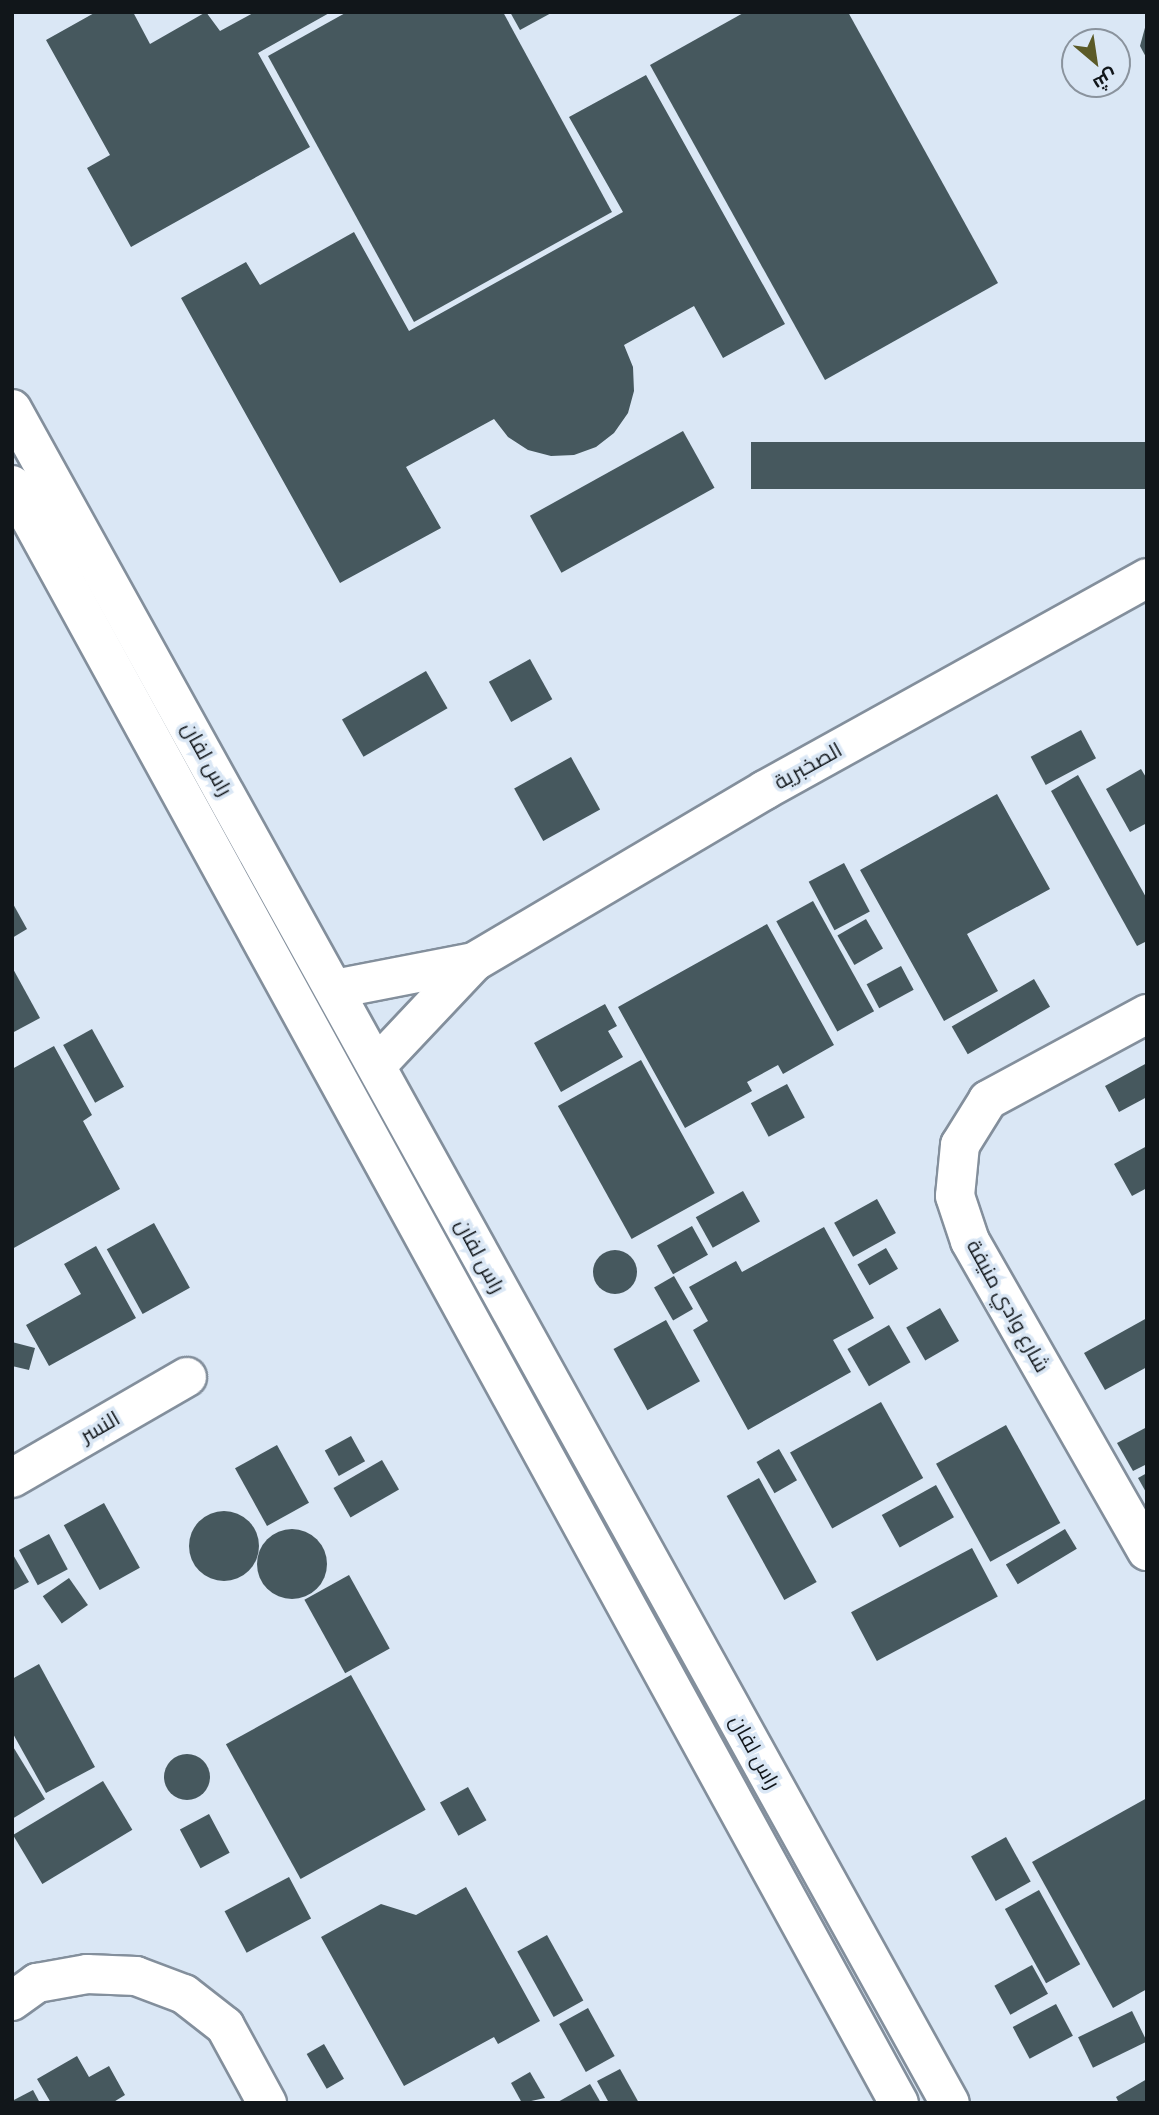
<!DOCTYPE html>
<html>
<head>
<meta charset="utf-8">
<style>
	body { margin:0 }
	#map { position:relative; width:1159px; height:2115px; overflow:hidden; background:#dae7f5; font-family:"Roboto Condensed",Cairo,sans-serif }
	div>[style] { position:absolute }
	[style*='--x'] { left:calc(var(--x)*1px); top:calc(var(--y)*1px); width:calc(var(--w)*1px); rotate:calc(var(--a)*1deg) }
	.building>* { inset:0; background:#46585e; transform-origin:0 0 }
	.round { border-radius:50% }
	.roads { filter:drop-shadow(2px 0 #838f9c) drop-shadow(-2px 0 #838f9c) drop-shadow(0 2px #838f9c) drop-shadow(0 -2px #838f9c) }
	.street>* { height:38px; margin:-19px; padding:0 19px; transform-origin:19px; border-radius:19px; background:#fff }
	.secondary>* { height:38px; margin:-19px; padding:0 19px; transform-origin:19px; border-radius:19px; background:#fff }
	span { translate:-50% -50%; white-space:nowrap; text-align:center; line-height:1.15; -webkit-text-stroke:7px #dae7f5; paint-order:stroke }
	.street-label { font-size:21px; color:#11161a }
	.frame { position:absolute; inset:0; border:14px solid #11161a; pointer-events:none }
	.north { position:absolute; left:1061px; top:28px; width:70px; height:70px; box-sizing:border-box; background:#dae7f5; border:2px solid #8a939d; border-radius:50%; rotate:151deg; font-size:19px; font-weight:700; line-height:28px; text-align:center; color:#11161a }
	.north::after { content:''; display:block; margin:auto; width:24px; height:32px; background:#5b5a27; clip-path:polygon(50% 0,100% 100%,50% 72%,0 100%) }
</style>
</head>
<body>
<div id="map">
	<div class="building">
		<i style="clip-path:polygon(96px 12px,133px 12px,150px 44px,206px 12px,220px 31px,255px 12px,331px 12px,258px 53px,310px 147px,131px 247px,87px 168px,110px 155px,46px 40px)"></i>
		<i style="clip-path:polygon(347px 12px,503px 12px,612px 212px,414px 322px,268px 56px)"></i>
		<i style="clip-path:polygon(510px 12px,553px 12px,520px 30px)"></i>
		<i style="clip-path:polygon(745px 12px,848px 12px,998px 283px,825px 380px,650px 65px)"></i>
		<i style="clip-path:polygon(1146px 24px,1147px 24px,1147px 59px,1140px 46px)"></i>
		<i style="clip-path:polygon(646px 75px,785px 324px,723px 358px,694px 306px,624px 345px,633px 367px,634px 391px,628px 413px,614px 433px,596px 447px,574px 455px,551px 456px,528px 450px,508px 437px,494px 419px,406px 467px,441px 528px,340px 583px,181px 298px,246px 262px,260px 285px,354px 232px,409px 331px,623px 212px,569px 117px)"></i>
		<i style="left:683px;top:431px;width:65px;height:175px;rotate:61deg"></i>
		<i style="left:1147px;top:442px;width:47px;height:396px;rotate:90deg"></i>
		<i style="left:530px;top:659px;width:46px;height:47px;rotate:61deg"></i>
		<i style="left:426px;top:671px;width:43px;height:97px;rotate:60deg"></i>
		<i style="left:1081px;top:730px;width:32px;height:57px;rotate:62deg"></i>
		<i style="left:571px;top:757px;width:60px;height:65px;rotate:61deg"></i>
		<i style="clip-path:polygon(1141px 769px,1147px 779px,1147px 823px,1130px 832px,1106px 789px)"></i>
		<i style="clip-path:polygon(1078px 775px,1147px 899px,1147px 941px,1137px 946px,1051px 791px)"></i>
		<i style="clip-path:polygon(997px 794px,1050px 889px,967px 934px,998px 991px,944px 1021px,860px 870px)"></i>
		<i style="left:844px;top:863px;width:55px;height:40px;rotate:62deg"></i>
		<i style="left:813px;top:901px;width:126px;height:42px;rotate:61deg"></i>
		<i style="clip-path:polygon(12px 902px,27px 929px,12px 938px)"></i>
		<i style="left:866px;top:919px;width:34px;height:33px;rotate:60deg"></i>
		<i style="clip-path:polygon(767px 924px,834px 1045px,783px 1074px,778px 1065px,747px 1082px,752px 1091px,685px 1128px,618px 1007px)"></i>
		<i style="left:901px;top:966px;width:27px;height:39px;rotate:62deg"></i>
		<i style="clip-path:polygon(12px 967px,40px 1018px,12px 1033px)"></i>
		<i style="left:1034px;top:979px;width:32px;height:95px;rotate:60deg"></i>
		<i style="clip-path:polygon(605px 1004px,617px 1026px,608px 1031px,623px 1057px,561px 1092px,534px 1043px)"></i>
		<i style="left:92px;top:1029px;width:66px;height:33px;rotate:61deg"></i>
		<i style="clip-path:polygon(54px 1046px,92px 1115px,83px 1121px,120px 1189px,12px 1249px,12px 1069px)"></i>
		<i style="left:641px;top:1060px;width:152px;height:95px;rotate:61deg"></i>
		<i style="clip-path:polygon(1147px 1063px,1147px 1097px,1119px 1112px,1105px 1086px)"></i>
		<i style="left:787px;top:1084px;width:38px;height:41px;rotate:62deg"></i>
		<i style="clip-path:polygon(1147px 1146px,1147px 1188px,1132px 1196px,1114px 1164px)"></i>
		<i style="left:743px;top:1191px;width:35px;height:54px;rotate:61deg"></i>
		<i style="left:877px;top:1199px;width:39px;height:49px;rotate:61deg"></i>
		<i style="left:154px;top:1223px;width:74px;height:54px;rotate:61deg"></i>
		<i style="left:692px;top:1226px;width:33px;height:40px;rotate:61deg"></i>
		<i style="clip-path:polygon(824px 1227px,874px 1318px,833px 1340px,851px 1372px,748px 1430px,693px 1330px,708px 1321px,689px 1287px,736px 1261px,742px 1272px)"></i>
		<i style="clip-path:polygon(96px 1246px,136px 1318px,49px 1366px,26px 1325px,81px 1294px,64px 1264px)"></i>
		<i style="left:886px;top:1248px;width:24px;height:33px;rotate:60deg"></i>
		<i class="round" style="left:593px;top:1250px;width:44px;height:44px"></i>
		<i style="left:674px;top:1276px;width:38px;height:23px;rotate:60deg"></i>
		<i style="left:940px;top:1308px;width:38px;height:39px;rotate:60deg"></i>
		<i style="clip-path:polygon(1147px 1318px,1147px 1367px,1105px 1390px,1084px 1353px)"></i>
		<i style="left:666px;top:1320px;width:70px;height:60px;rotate:61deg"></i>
		<i style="left:889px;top:1325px;width:43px;height:48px;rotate:60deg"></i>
		<i style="clip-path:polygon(12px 1342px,35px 1348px,29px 1370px,12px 1366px)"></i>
		<i style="left:881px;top:1402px;width:87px;height:104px;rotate:61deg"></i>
		<i style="left:1006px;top:1425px;width:112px;height:80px;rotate:61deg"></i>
		<i style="clip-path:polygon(1147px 1427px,1147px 1464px,1133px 1471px,1117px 1443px)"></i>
		<i style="left:351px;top:1436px;width:29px;height:30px;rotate:61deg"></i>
		<i style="left:277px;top:1445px;width:66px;height:48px;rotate:61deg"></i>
		<i style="left:779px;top:1449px;width:36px;height:26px;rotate:60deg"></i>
		<i style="left:382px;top:1460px;width:34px;height:56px;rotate:60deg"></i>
		<i style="clip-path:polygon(1147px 1473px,1147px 1494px,1138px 1478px)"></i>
		<i style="left:759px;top:1478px;width:119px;height:37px;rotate:61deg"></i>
		<i style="left:936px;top:1485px;width:37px;height:62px;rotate:61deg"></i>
		<i style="left:104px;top:1503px;width:74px;height:46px;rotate:61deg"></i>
		<i class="round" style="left:189px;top:1511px;width:70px;height:70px"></i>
		<i class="round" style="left:257px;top:1529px;width:70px;height:70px"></i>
		<i style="left:1065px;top:1529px;width:23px;height:69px;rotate:59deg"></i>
		<i style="left:49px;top:1534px;width:40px;height:34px;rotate:62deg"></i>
		<i style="left:972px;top:1548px;width:55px;height:137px;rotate:62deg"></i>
		<i style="clip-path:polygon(12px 1553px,29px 1582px,12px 1591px)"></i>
		<i style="left:349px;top:1575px;width:84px;height:51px;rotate:61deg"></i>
		<i style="left:69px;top:1578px;width:33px;height:32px;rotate:55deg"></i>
		<i style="clip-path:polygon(39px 1664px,95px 1767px,46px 1793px,12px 1732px,12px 1679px)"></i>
		<i style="left:351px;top:1675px;width:154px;height:143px;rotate:61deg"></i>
		<i style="clip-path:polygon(12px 1745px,45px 1799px,12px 1819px)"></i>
		<i class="round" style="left:164px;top:1754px;width:46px;height:46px"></i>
		<i style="left:103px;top:1781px;width:57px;height:105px;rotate:59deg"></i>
		<i style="left:468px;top:1787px;width:38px;height:32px;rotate:61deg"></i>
		<i style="clip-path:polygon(1147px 1798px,1147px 1989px,1113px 2008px,1032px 1862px)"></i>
		<i style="left:209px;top:1814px;width:44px;height:33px;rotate:62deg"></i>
		<i style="left:1006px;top:1837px;width:51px;height:40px;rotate:61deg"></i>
		<i style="left:289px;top:1877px;width:47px;height:73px;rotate:62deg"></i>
		<i style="clip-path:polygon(466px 1887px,540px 2021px,498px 2044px,494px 2037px,404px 2086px,321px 1937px,381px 1904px,416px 1915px)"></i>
		<i style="left:1039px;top:1890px;width:85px;height:39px;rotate:61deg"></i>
		<i style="left:547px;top:1935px;width:75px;height:34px;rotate:61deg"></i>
		<i style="left:1032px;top:1965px;width:33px;height:43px;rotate:61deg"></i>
		<i style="left:1056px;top:2004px;width:36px;height:49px;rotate:62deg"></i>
		<i style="left:588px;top:2008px;width:55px;height:33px;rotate:61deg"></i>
		<i style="left:1132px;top:2011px;width:34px;height:60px;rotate:64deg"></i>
		<i style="left:324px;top:2044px;width:40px;height:20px;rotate:60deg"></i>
		<i style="clip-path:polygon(77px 2056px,89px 2077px,109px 2066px,125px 2095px,112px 2103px,51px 2103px,37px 2079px)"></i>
		<i style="clip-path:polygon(620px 2069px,639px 2103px,609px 2103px,597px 2081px)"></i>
		<i style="clip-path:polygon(530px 2072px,545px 2098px,522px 2103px,511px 2083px)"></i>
		<i style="clip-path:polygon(1147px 2079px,1147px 2103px,1119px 2103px,1116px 2097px)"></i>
		<i style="clip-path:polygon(590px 2084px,601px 2103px,556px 2103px)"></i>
		<i style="clip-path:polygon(33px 2090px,40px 2103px,12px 2103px,12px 2101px)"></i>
	</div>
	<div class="roads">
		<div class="street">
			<i style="--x:335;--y:989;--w:142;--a:-11"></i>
			<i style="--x:1147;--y:1014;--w:181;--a:151.6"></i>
			<i style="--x:988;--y:1100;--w:53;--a:121.9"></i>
			<i style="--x:960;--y:1145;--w:51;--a:95.6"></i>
			<i style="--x:955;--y:1196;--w:47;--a:71.6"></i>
			<i style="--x:970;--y:1241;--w:357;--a:60.3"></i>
			<i style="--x:377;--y:1065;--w:141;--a:-46.7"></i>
			<i style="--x:474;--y:962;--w:338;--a:-30.6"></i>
			<i style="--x:765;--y:790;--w:437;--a:-29"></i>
			<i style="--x:12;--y:1478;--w:202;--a:-30"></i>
			<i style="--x:12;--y:2001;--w:31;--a:-36"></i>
			<i style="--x:37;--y:1983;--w:51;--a:-10.2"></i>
			<i style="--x:87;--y:1974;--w:49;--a:2.3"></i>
			<i style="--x:136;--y:1976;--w:51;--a:20.6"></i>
			<i style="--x:184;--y:1994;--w:52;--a:38"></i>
			<i style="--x:225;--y:2026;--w:88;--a:61.4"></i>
		</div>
		<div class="secondary">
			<i style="--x:12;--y:409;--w:1936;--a:61.03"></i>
			<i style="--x:12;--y:485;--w:1845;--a:61.27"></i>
		</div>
	</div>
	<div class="street-label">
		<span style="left:207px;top:759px;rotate:61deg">راس لفان</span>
		<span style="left:808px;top:766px;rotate:-29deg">الصخبرية</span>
		<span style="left:480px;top:1256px;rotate:62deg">راس لفان</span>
		<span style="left:1008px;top:1306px;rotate:61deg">شارع وادي منيفة</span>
		<span style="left:100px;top:1427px;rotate:-30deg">النسر</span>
		<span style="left:755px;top:1752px;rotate:61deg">راس لفان</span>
	</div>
	<div class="frame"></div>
	<div class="north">ش</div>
</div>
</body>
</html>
